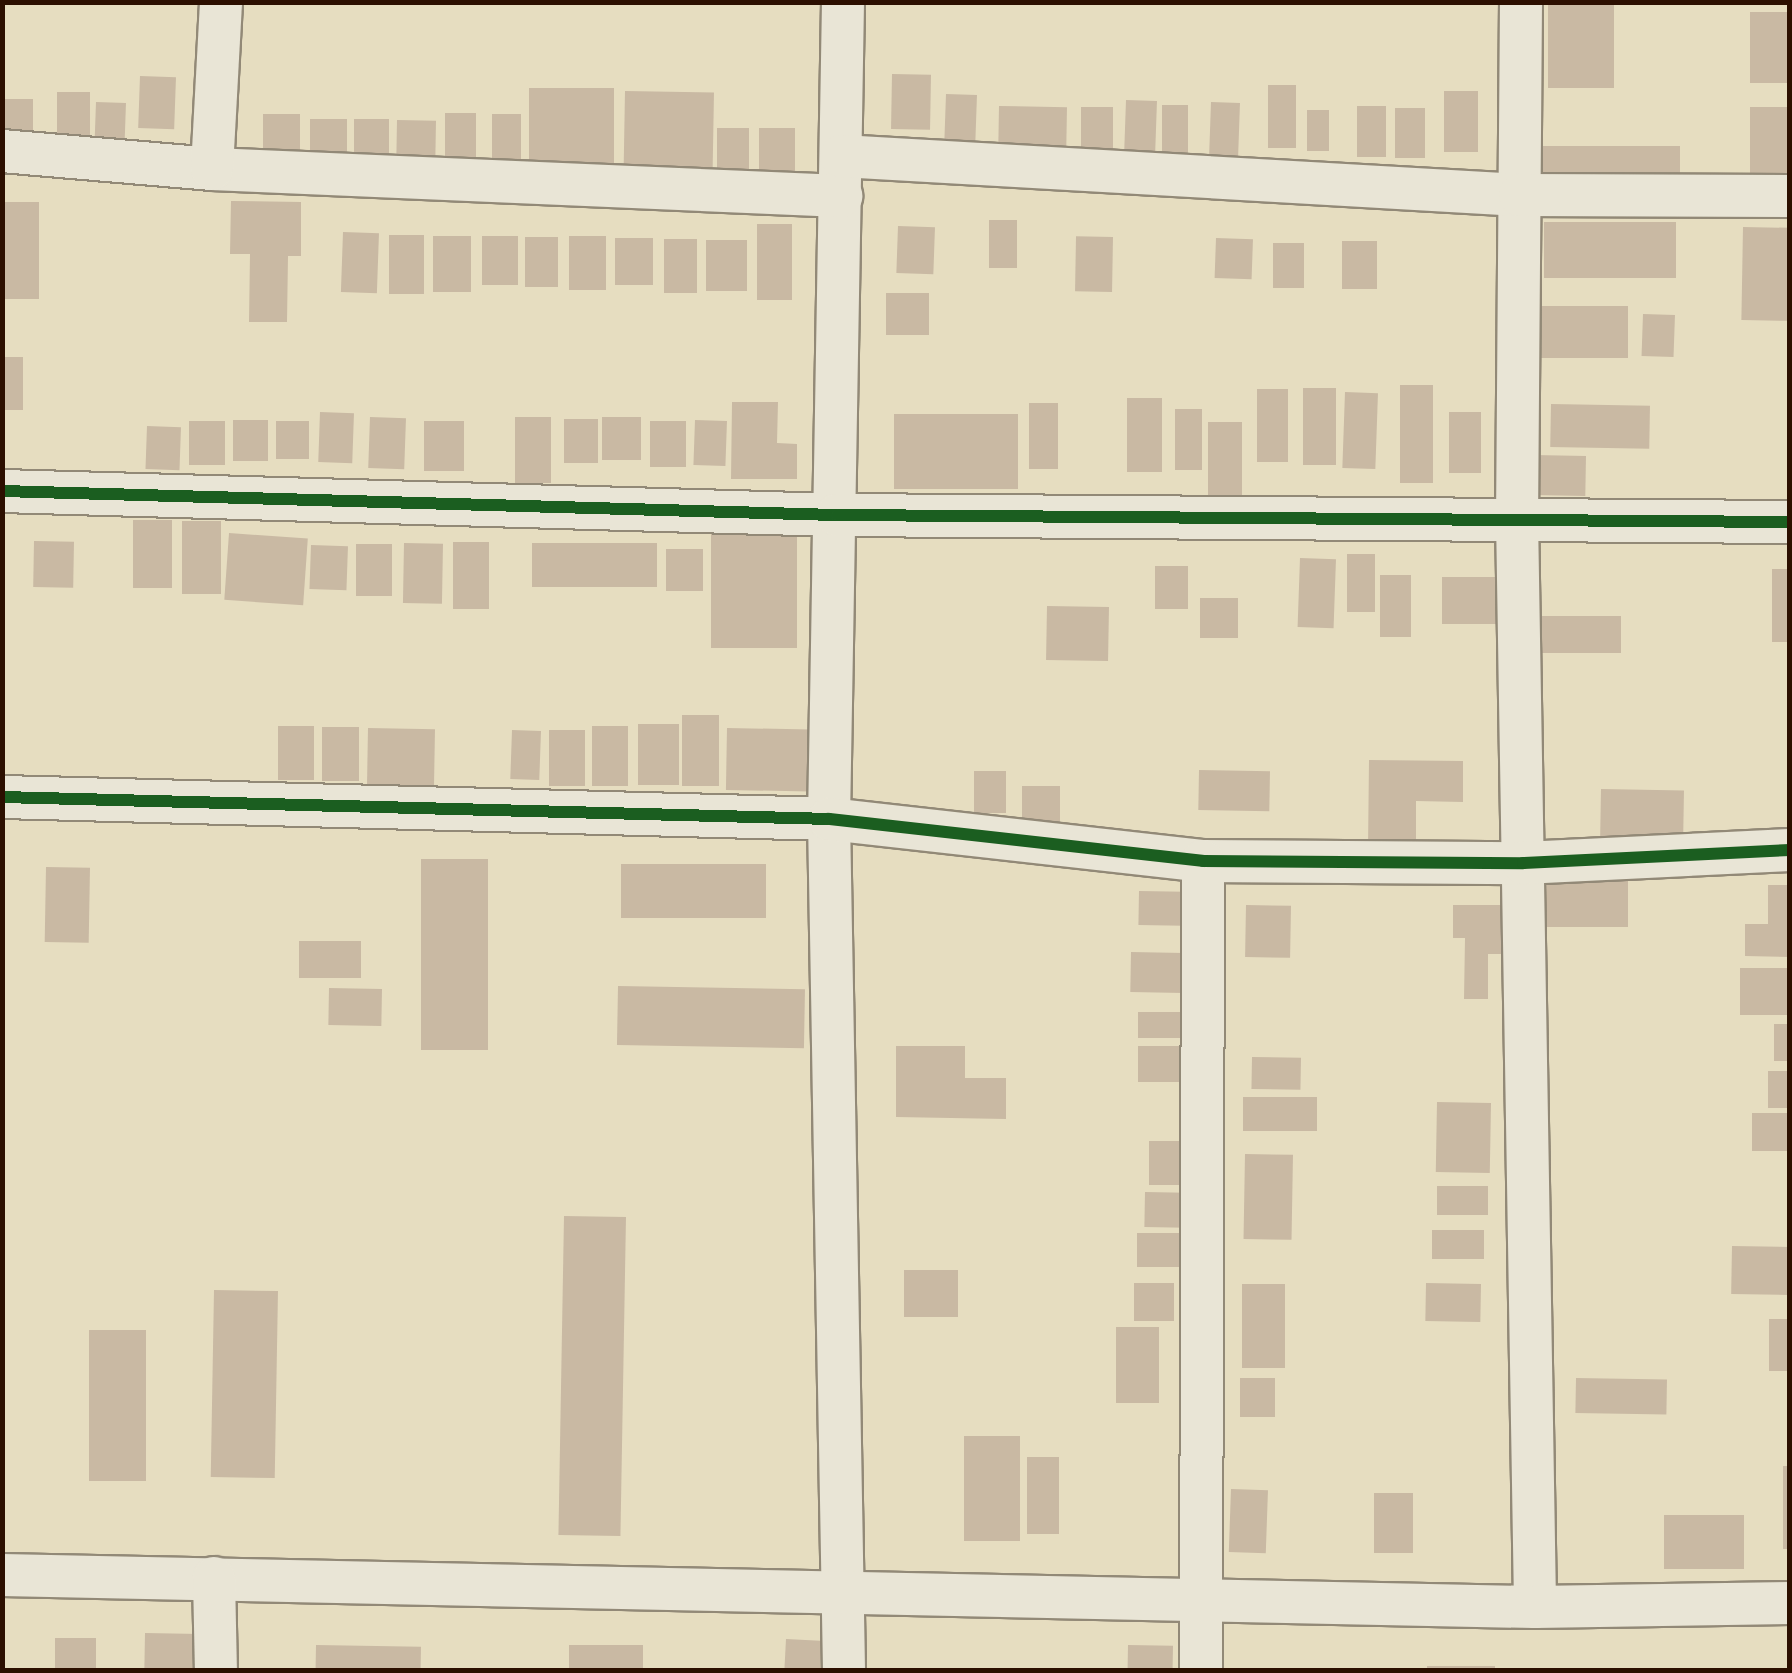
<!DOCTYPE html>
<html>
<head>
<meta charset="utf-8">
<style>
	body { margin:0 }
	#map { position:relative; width:1792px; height:1673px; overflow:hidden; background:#e6ddc0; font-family:Alegreya,serif }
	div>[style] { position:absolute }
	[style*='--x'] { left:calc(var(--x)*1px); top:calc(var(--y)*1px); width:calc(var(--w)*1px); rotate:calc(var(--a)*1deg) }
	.building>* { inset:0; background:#c9b9a3; transform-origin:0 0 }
	.roads { filter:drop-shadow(2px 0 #928977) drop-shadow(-2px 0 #928977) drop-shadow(0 2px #928977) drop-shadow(0 -2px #928977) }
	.street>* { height:42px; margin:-21px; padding:0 21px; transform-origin:21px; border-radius:21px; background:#e9e5d6 }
	.cycleway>* { height:12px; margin:-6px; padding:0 6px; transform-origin:6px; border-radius:6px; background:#1b5e20 }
	span { translate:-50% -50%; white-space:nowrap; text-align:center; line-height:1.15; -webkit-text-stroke:9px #f8eecc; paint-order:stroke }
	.frame { position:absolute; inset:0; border:5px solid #2c0f00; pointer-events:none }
</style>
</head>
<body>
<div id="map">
	<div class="building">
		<i style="left:1548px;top:2px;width:66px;height:86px"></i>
		<i style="left:1750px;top:12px;width:40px;height:71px"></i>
		<i style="left:892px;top:74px;width:39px;height:55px;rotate:1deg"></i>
		<i style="left:140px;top:76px;width:36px;height:52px;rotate:2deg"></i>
		<i style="left:1268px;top:85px;width:28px;height:63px"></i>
		<i style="left:529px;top:88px;width:85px;height:89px"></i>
		<i style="left:625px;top:91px;width:89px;height:87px;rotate:1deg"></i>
		<i style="left:1444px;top:91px;width:34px;height:61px"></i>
		<i style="left:57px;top:92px;width:33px;height:60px"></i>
		<i style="left:946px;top:94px;width:31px;height:57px;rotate:2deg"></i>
		<i style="left:2px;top:99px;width:31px;height:48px"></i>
		<i style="left:1126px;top:100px;width:31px;height:54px;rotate:2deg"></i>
		<i style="left:96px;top:102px;width:30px;height:43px;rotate:2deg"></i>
		<i style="left:1211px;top:102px;width:29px;height:70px;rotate:2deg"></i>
		<i style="left:1162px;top:105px;width:26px;height:65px"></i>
		<i style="left:999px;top:106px;width:68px;height:49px;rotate:1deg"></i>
		<i style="left:1357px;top:106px;width:29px;height:51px"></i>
		<i style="left:1081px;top:107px;width:32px;height:45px"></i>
		<i style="left:1750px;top:107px;width:40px;height:83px"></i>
		<i style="left:1395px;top:108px;width:30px;height:50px"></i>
		<i style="left:1307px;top:110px;width:22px;height:41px"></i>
		<i style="left:445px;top:113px;width:31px;height:52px"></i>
		<i style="left:263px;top:114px;width:37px;height:50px"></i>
		<i style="left:492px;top:114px;width:29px;height:47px"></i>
		<i style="left:310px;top:119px;width:37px;height:48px"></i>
		<i style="left:354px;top:119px;width:35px;height:42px"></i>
		<i style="left:397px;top:120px;width:39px;height:42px;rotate:1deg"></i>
		<i style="left:717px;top:128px;width:32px;height:46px"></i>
		<i style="left:759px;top:128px;width:36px;height:45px"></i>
		<i style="left:1537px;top:146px;width:143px;height:41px"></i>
		<i style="clip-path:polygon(231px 201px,301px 202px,301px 256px,288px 256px,287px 322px,249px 322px,250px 254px,230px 254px)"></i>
		<i style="left:2px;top:202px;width:37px;height:97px"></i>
		<i style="left:989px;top:220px;width:28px;height:48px"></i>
		<i style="left:1544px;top:222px;width:132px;height:56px"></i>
		<i style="left:757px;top:224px;width:35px;height:76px"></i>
		<i style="left:898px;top:226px;width:37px;height:47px;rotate:2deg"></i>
		<i style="left:1743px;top:227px;width:47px;height:93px;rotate:1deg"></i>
		<i style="left:343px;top:232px;width:36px;height:60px;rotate:2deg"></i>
		<i style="left:389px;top:235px;width:35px;height:59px"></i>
		<i style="left:433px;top:236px;width:38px;height:56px"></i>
		<i style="left:482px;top:236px;width:36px;height:49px"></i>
		<i style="left:569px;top:236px;width:37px;height:54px"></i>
		<i style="left:525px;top:237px;width:33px;height:50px"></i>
		<i style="left:1113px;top:237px;width:55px;height:37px;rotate:91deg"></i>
		<i style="left:615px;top:238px;width:38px;height:47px"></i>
		<i style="left:1216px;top:238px;width:37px;height:40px;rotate:2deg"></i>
		<i style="left:664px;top:239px;width:33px;height:54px"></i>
		<i style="left:706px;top:240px;width:41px;height:51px"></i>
		<i style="left:1342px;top:241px;width:35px;height:48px"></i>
		<i style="left:1273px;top:243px;width:31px;height:45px"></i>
		<i style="left:886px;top:293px;width:43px;height:42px"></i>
		<i style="left:1535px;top:306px;width:93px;height:52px"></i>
		<i style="left:1643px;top:314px;width:32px;height:42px;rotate:2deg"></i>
		<i style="left:2px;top:357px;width:21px;height:53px"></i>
		<i style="left:1400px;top:385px;width:33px;height:98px"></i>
		<i style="left:1303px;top:388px;width:33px;height:77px"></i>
		<i style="left:1257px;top:389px;width:31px;height:73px"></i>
		<i style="left:1345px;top:392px;width:33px;height:76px;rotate:2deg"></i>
		<i style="left:1127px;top:398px;width:35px;height:74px"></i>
		<i style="clip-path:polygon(732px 402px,778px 402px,777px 443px,797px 444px,797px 479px,731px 479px)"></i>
		<i style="left:1029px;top:403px;width:29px;height:66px"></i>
		<i style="left:1551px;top:404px;width:99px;height:43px;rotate:1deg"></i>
		<i style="left:1175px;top:409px;width:27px;height:61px"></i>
		<i style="left:320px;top:412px;width:34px;height:50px;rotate:2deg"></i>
		<i style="left:1449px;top:412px;width:32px;height:61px"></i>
		<i style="left:894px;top:414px;width:124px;height:75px"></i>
		<i style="left:370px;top:417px;width:36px;height:51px;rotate:2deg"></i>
		<i style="left:515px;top:417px;width:36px;height:66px"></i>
		<i style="left:602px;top:417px;width:39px;height:43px"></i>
		<i style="left:564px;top:419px;width:34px;height:44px"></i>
		<i style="left:233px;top:420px;width:35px;height:41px"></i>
		<i style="left:695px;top:420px;width:32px;height:45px;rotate:2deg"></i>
		<i style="left:189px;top:421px;width:36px;height:44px"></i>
		<i style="left:276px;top:421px;width:33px;height:38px"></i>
		<i style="left:424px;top:421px;width:40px;height:50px"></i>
		<i style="left:650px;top:421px;width:36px;height:46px"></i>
		<i style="left:1208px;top:422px;width:34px;height:77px"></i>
		<i style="left:147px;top:426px;width:34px;height:43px;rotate:2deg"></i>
		<i style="left:1534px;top:455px;width:52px;height:40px;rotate:1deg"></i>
		<i style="left:133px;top:520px;width:39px;height:68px"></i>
		<i style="left:182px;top:521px;width:39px;height:73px"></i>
		<i style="left:711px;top:526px;width:86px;height:122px"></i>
		<i style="left:229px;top:533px;width:79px;height:67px;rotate:4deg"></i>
		<i style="left:34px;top:541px;width:40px;height:46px;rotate:1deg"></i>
		<i style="left:453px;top:542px;width:36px;height:67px"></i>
		<i style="left:404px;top:543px;width:39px;height:60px;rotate:1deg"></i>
		<i style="left:532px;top:543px;width:125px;height:44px"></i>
		<i style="left:356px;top:544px;width:36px;height:52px"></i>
		<i style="left:311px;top:545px;width:37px;height:44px;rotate:2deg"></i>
		<i style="left:666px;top:549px;width:37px;height:42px"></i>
		<i style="left:1347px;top:554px;width:28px;height:58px"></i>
		<i style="left:1300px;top:558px;width:36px;height:69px;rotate:2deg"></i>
		<i style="left:1155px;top:566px;width:33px;height:43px"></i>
		<i style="left:1772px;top:569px;width:18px;height:73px"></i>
		<i style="left:1380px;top:575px;width:31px;height:62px"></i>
		<i style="left:1442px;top:577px;width:64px;height:47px"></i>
		<i style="left:1200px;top:598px;width:38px;height:40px"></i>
		<i style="left:1047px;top:606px;width:62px;height:54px;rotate:1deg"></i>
		<i style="left:1542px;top:616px;width:79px;height:37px"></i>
		<i style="left:682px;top:715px;width:37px;height:71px"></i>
		<i style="left:638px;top:724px;width:41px;height:61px"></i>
		<i style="left:314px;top:726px;width:54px;height:36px;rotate:90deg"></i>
		<i style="left:592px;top:726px;width:36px;height:60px"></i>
		<i style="left:322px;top:727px;width:37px;height:54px"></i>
		<i style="left:368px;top:728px;width:67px;height:67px;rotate:1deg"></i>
		<i style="left:727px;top:728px;width:83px;height:62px;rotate:1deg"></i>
		<i style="left:512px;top:730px;width:29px;height:49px;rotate:2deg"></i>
		<i style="left:585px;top:730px;width:56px;height:36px;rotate:90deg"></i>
		<i style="clip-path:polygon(1369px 760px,1463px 761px,1463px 802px,1416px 801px,1416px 849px,1368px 849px)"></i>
		<i style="left:1199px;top:770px;width:71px;height:40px;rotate:1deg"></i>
		<i style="left:974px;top:771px;width:32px;height:42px"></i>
		<i style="left:1022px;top:786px;width:38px;height:39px"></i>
		<i style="left:1601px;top:789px;width:83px;height:49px;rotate:1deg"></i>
		<i style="left:421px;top:859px;width:67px;height:191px"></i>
		<i style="left:621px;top:864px;width:145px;height:54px"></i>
		<i style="left:46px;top:867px;width:44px;height:75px;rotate:1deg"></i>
		<i style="left:1539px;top:876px;width:89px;height:51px"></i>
		<i style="clip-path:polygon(1768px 885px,1790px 885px,1790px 957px,1745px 956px,1745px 924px,1768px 924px)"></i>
		<i style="left:1139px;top:891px;width:45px;height:34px;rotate:1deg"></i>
		<i style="left:1246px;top:905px;width:45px;height:52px;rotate:1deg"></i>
		<i style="clip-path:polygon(1453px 905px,1508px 905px,1508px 954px,1488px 954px,1488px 999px,1464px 999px,1465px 938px,1453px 938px)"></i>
		<i style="left:299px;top:941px;width:62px;height:37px"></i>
		<i style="left:1131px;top:952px;width:53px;height:40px;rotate:1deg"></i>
		<i style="left:1740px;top:968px;width:50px;height:47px"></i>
		<i style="left:618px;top:986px;width:187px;height:59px;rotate:1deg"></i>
		<i style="left:329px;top:988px;width:53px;height:37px;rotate:1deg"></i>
		<i style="left:1138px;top:1012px;width:44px;height:26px"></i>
		<i style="left:1774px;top:1024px;width:16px;height:37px"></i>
		<i style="clip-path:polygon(896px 1046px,965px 1046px,965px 1078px,1006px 1078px,1006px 1119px,896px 1117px)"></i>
		<i style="left:1138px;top:1046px;width:46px;height:36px"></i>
		<i style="left:1252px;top:1057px;width:49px;height:32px;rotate:1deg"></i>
		<i style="left:1768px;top:1071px;width:22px;height:37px"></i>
		<i style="left:1243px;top:1097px;width:74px;height:34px"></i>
		<i style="left:1437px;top:1102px;width:54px;height:70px;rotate:1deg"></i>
		<i style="left:1752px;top:1113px;width:38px;height:38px"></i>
		<i style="left:1149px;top:1141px;width:42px;height:44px"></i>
		<i style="left:1245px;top:1154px;width:48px;height:85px;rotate:1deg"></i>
		<i style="left:1437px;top:1186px;width:51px;height:29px"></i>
		<i style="left:1145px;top:1192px;width:41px;height:35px;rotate:1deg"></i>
		<i style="left:564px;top:1216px;width:62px;height:319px;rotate:1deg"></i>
		<i style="left:1432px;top:1230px;width:52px;height:29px"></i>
		<i style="left:1137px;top:1233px;width:44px;height:34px"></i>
		<i style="left:1732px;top:1246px;width:58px;height:48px;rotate:1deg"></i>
		<i style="left:904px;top:1270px;width:54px;height:47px"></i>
		<i style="left:1134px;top:1283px;width:40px;height:38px"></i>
		<i style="left:1426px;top:1283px;width:55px;height:38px;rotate:1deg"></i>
		<i style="left:1242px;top:1284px;width:43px;height:84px"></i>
		<i style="left:214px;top:1290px;width:64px;height:187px;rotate:1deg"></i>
		<i style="left:1769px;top:1319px;width:21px;height:52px"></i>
		<i style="left:1116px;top:1327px;width:43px;height:76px"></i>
		<i style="left:89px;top:1330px;width:57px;height:151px"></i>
		<i style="left:1240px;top:1378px;width:35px;height:39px"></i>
		<i style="left:1576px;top:1378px;width:91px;height:35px;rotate:1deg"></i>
		<i style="left:964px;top:1436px;width:56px;height:105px"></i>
		<i style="left:1027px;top:1457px;width:32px;height:77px"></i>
		<i style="left:1783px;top:1466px;width:7px;height:83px"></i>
		<i style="left:1231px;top:1489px;width:37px;height:63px;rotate:2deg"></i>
		<i style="left:1374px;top:1493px;width:39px;height:60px"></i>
		<i style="left:1664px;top:1515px;width:80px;height:54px"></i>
		<i style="left:145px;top:1633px;width:69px;height:37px;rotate:1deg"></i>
		<i style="left:55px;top:1638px;width:41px;height:32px"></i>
		<i style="left:786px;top:1639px;width:39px;height:31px;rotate:3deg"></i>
		<i style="left:316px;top:1645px;width:105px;height:25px;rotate:1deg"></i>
		<i style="left:569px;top:1645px;width:74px;height:25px"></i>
		<i style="left:1128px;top:1645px;width:45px;height:25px;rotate:1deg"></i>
		<i style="left:1427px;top:1666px;width:68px;height:4px"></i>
	</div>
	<div class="roads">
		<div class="street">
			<i style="--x:843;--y:2;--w:817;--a:90.98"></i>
			<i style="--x:829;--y:819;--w:851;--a:88.99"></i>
			<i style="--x:1521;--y:2;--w:516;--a:90.44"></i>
			<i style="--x:1517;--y:518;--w:1089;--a:89.05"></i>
			<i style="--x:2;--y:151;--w:211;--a:4.9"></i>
			<i style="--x:212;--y:169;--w:630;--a:2.46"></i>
			<i style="--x:841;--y:156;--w:680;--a:3.29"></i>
			<i style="--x:1520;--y:195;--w:270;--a:0.2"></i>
			<i style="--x:212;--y:169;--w:167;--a:-86.9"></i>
			<i style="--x:2;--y:491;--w:835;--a:1.65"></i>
			<i style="--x:837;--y:515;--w:953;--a:0.42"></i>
			<i style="--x:2;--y:797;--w:827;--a:1.52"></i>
			<i style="--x:829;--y:819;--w:376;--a:6.4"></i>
			<i style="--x:1203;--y:861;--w:320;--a:0.4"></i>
			<i style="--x:1523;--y:863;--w:267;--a:-2.8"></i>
			<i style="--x:2;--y:1575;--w:1533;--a:1.2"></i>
			<i style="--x:1535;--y:1607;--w:255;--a:-0.9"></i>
			<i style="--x:214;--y:1578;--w:92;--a:88.8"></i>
			<i style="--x:1201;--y:1670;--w:809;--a:-89.86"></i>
		</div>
	</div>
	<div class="cycleway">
		<i style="--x:2;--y:491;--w:835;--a:1.65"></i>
		<i style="--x:837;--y:515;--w:953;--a:0.42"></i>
		<i style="--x:2;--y:797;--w:827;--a:1.52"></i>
		<i style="--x:829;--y:819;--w:376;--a:6.4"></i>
		<i style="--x:1203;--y:861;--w:320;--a:0.4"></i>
		<i style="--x:1523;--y:863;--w:267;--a:-2.8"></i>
	</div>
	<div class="frame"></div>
</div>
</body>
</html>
